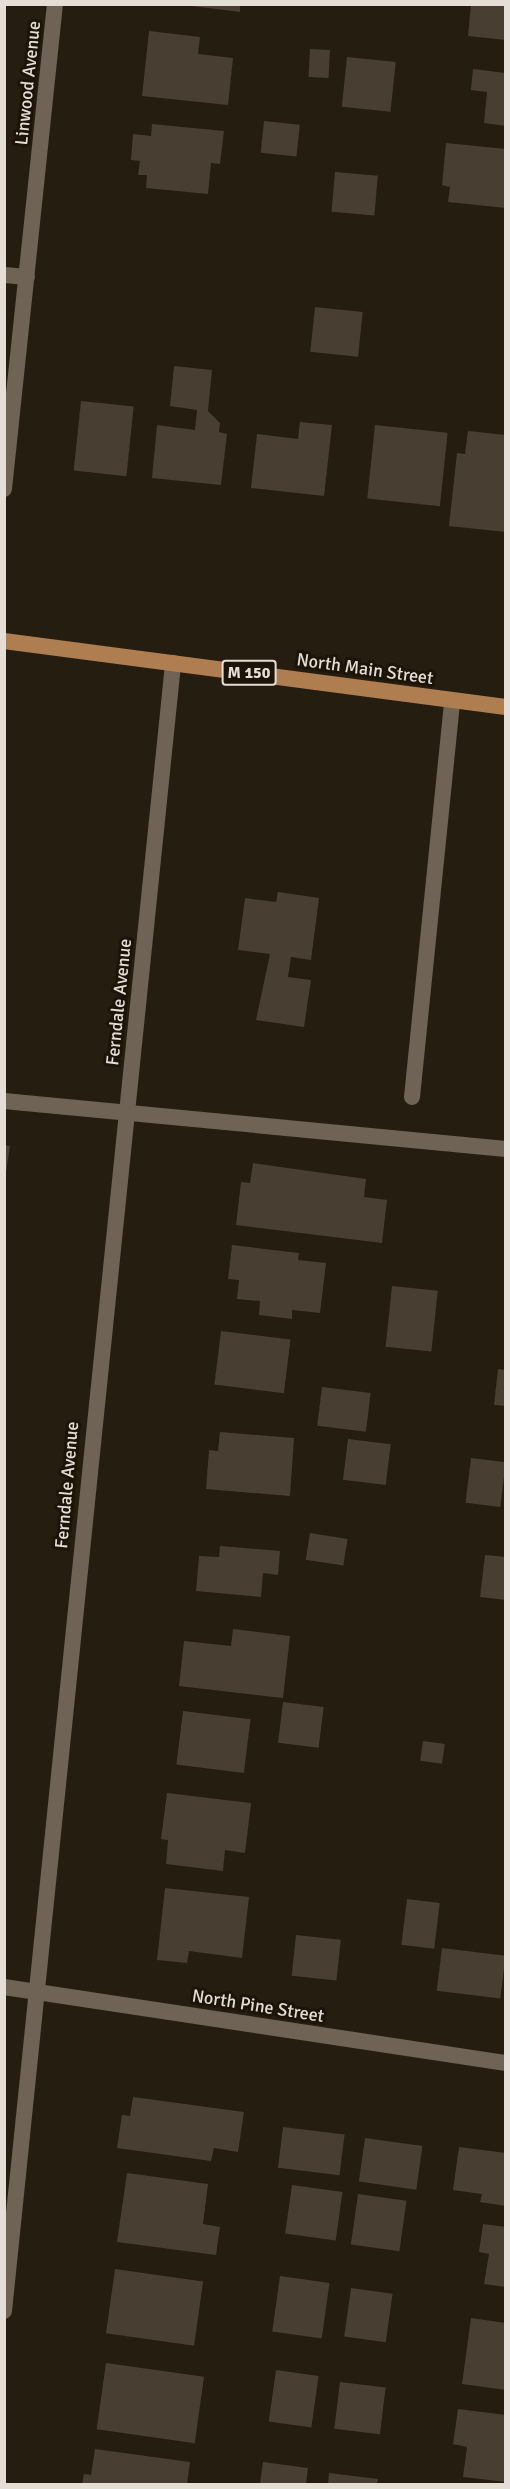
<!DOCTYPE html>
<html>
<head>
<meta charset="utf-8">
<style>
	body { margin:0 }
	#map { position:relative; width:510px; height:2489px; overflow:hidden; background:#261d11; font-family:Signika,sans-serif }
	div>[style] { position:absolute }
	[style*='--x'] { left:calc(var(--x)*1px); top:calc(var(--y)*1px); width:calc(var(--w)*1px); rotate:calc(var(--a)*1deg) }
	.building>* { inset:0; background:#483e31; transform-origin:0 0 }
	.service>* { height:16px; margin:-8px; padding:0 8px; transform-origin:8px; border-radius:8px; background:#6e6355 }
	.minor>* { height:16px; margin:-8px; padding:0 8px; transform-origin:8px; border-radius:8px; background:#6e6355 }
	.primary>* { height:16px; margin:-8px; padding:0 8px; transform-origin:8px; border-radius:8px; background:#af7e50 }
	span { translate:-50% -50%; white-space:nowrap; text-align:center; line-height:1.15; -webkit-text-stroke:6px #1d1408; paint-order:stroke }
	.shield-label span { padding:2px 4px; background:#1d1408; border:2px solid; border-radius:4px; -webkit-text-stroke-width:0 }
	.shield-label { font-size:16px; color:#e5ded6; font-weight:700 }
	.street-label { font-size:18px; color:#e5ded6 }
	.frame { position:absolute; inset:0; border:6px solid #e5ded6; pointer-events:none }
</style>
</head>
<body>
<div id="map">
	<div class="building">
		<i style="clip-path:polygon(176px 4px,240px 4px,240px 12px)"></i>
		<i style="clip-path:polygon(471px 4px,506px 4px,506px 40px,468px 36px)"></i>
		<i style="clip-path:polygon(149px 31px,200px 37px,198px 54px,233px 58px,228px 105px,142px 96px)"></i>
		<i style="left:310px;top:49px;width:20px;height:28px;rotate:3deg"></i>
		<i style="left:347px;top:57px;width:49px;height:50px;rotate:6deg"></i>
		<i style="clip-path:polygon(473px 69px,506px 73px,506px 126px,484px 123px,487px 92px,471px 90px)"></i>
		<i style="left:264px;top:121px;width:36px;height:32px;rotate:6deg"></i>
		<i style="clip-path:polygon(152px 124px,224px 131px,220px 164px,211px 163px,208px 194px,146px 188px,147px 175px,138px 175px,140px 161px,131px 160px,133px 134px,151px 136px)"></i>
		<i style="clip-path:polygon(446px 143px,506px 149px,506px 208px,448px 202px,450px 187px,442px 185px)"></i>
		<i style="left:335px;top:172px;width:43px;height:40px;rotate:5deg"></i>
		<i style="left:315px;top:307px;width:48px;height:45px;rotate:6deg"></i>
		<i style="clip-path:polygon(174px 366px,212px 370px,208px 411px,220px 423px,219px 432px,227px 434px,221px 485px,152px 478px,157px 425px,195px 430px,197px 410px,170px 406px)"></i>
		<i style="left:81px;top:401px;width:53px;height:70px;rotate:6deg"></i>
		<i style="clip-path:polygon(300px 422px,332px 425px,324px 496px,251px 488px,257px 434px,298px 439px)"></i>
		<i style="left:375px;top:425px;width:73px;height:74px;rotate:6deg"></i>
		<i style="clip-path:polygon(468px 431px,506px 435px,506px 532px,449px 526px,457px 453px,465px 454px)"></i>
		<i style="clip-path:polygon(278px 892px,319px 898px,311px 960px,291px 957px,288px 977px,311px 980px,304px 1027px,256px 1020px,270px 954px,238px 950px,245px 898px,276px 902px)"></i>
		<i style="clip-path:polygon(4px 1145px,10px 1146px,6px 1172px,4px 1172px)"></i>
		<i style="clip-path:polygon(253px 1163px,366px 1179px,364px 1197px,387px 1200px,382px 1243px,236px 1225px,241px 1182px,250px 1183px)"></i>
		<i style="clip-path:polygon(232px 1245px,299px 1253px,298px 1260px,326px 1263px,320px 1313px,292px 1310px,292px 1319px,259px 1315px,260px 1301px,237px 1299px,239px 1280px,228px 1279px)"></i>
		<i style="left:392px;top:1286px;width:46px;height:61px;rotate:6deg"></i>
		<i style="left:221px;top:1331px;width:70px;height:54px;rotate:7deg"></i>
		<i style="clip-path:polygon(498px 1369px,506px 1370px,506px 1406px,494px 1405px)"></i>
		<i style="left:322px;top:1387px;width:49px;height:39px;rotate:7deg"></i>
		<i style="clip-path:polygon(220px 1432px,294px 1438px,290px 1496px,206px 1489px,209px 1450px,218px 1451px)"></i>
		<i style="left:348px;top:1439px;width:43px;height:41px;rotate:7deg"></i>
		<i style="left:471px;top:1458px;width:35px;height:45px;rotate:7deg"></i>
		<i style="left:310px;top:1533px;width:38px;height:27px;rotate:9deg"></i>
		<i style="clip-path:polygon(220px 1546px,280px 1551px,278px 1575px,263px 1573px,261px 1597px,196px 1591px,199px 1556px,219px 1557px)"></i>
		<i style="clip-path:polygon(485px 1555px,506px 1557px,506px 1600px,480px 1597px)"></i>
		<i style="clip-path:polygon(233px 1629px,290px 1636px,283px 1698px,179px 1686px,184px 1641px,231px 1646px)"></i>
		<i style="left:283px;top:1702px;width:41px;height:41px;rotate:7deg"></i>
		<i style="left:183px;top:1711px;width:68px;height:54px;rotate:7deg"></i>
		<i style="left:423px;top:1741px;width:22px;height:20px;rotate:8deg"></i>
		<i style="clip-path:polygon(167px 1793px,251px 1803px,245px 1853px,225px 1850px,223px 1871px,166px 1864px,168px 1840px,161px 1839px)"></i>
		<i style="clip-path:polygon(165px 1888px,249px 1897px,242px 1958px,189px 1951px,187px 1963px,157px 1960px)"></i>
		<i style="left:407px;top:1899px;width:33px;height:46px;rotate:7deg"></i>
		<i style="left:296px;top:1935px;width:45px;height:41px;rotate:6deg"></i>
		<i style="left:442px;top:1948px;width:64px;height:43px;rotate:7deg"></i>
		<i style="clip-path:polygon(133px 2097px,244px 2112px,238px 2152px,214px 2148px,211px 2161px,117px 2148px,122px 2115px,130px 2116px)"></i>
		<i style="left:283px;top:2127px;width:62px;height:41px;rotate:7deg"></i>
		<i style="left:365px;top:2138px;width:58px;height:44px;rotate:8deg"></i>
		<i style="clip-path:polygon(459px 2147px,506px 2153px,506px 2206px,480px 2202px,482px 2194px,453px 2190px)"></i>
		<i style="clip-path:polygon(127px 2173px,208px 2184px,203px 2224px,220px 2227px,216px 2255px,117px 2242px)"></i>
		<i style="left:292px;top:2185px;width:51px;height:49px;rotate:8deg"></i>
		<i style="left:358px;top:2194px;width:49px;height:51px;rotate:8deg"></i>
		<i style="clip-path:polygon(483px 2224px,506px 2227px,506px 2287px,484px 2284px,489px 2254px,479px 2252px)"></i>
		<i style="left:115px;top:2269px;width:89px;height:65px;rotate:8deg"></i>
		<i style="left:280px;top:2276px;width:50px;height:56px;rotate:8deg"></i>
		<i style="left:351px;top:2288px;width:42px;height:49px;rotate:8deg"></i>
		<i style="clip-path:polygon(471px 2318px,506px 2323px,506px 2390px,462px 2384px)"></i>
		<i style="left:106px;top:2363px;width:99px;height:67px;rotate:8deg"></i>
		<i style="left:276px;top:2370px;width:43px;height:52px;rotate:8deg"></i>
		<i style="left:340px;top:2382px;width:46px;height:47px;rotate:7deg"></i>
		<i style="clip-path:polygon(458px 2409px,506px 2415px,506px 2482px,463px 2477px,467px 2447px,453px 2444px)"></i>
		<i style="clip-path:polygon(95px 2449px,190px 2462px,187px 2484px,82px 2484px,84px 2474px,91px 2475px)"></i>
		<i style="clip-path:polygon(263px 2462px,308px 2468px,306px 2484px,260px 2484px)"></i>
		<i style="clip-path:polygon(329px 2473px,378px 2479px,377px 2484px,328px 2484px)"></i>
	</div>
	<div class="service">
		<i style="--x:4;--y:275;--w:23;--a:5"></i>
		<i style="--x:412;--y:1097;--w:399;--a:-84.2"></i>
		<i style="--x:4;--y:1101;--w:504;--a:5.46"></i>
	</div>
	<div class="minor">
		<i style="--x:4;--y:489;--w:488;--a:-84"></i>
		<i style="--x:4;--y:1987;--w:508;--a:8.61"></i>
		<i style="--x:4;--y:2311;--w:1657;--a:-84.14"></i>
	</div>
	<div class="primary">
		<i style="--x:4;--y:641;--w:506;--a:7.49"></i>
	</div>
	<div class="shield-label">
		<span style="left:249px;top:673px">M 150</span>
	</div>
	<div class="street-label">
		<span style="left:28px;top:83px;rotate:-84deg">Linwood Avenue</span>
		<span style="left:365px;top:669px;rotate:8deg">North Main Street</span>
		<span style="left:119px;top:1002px;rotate:-84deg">Ferndale Avenue</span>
		<span style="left:67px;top:1485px;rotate:-85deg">Ferndale Avenue</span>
		<span style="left:258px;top:2006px;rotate:9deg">North Pine Street</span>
	</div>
	<div class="frame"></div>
</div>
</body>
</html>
